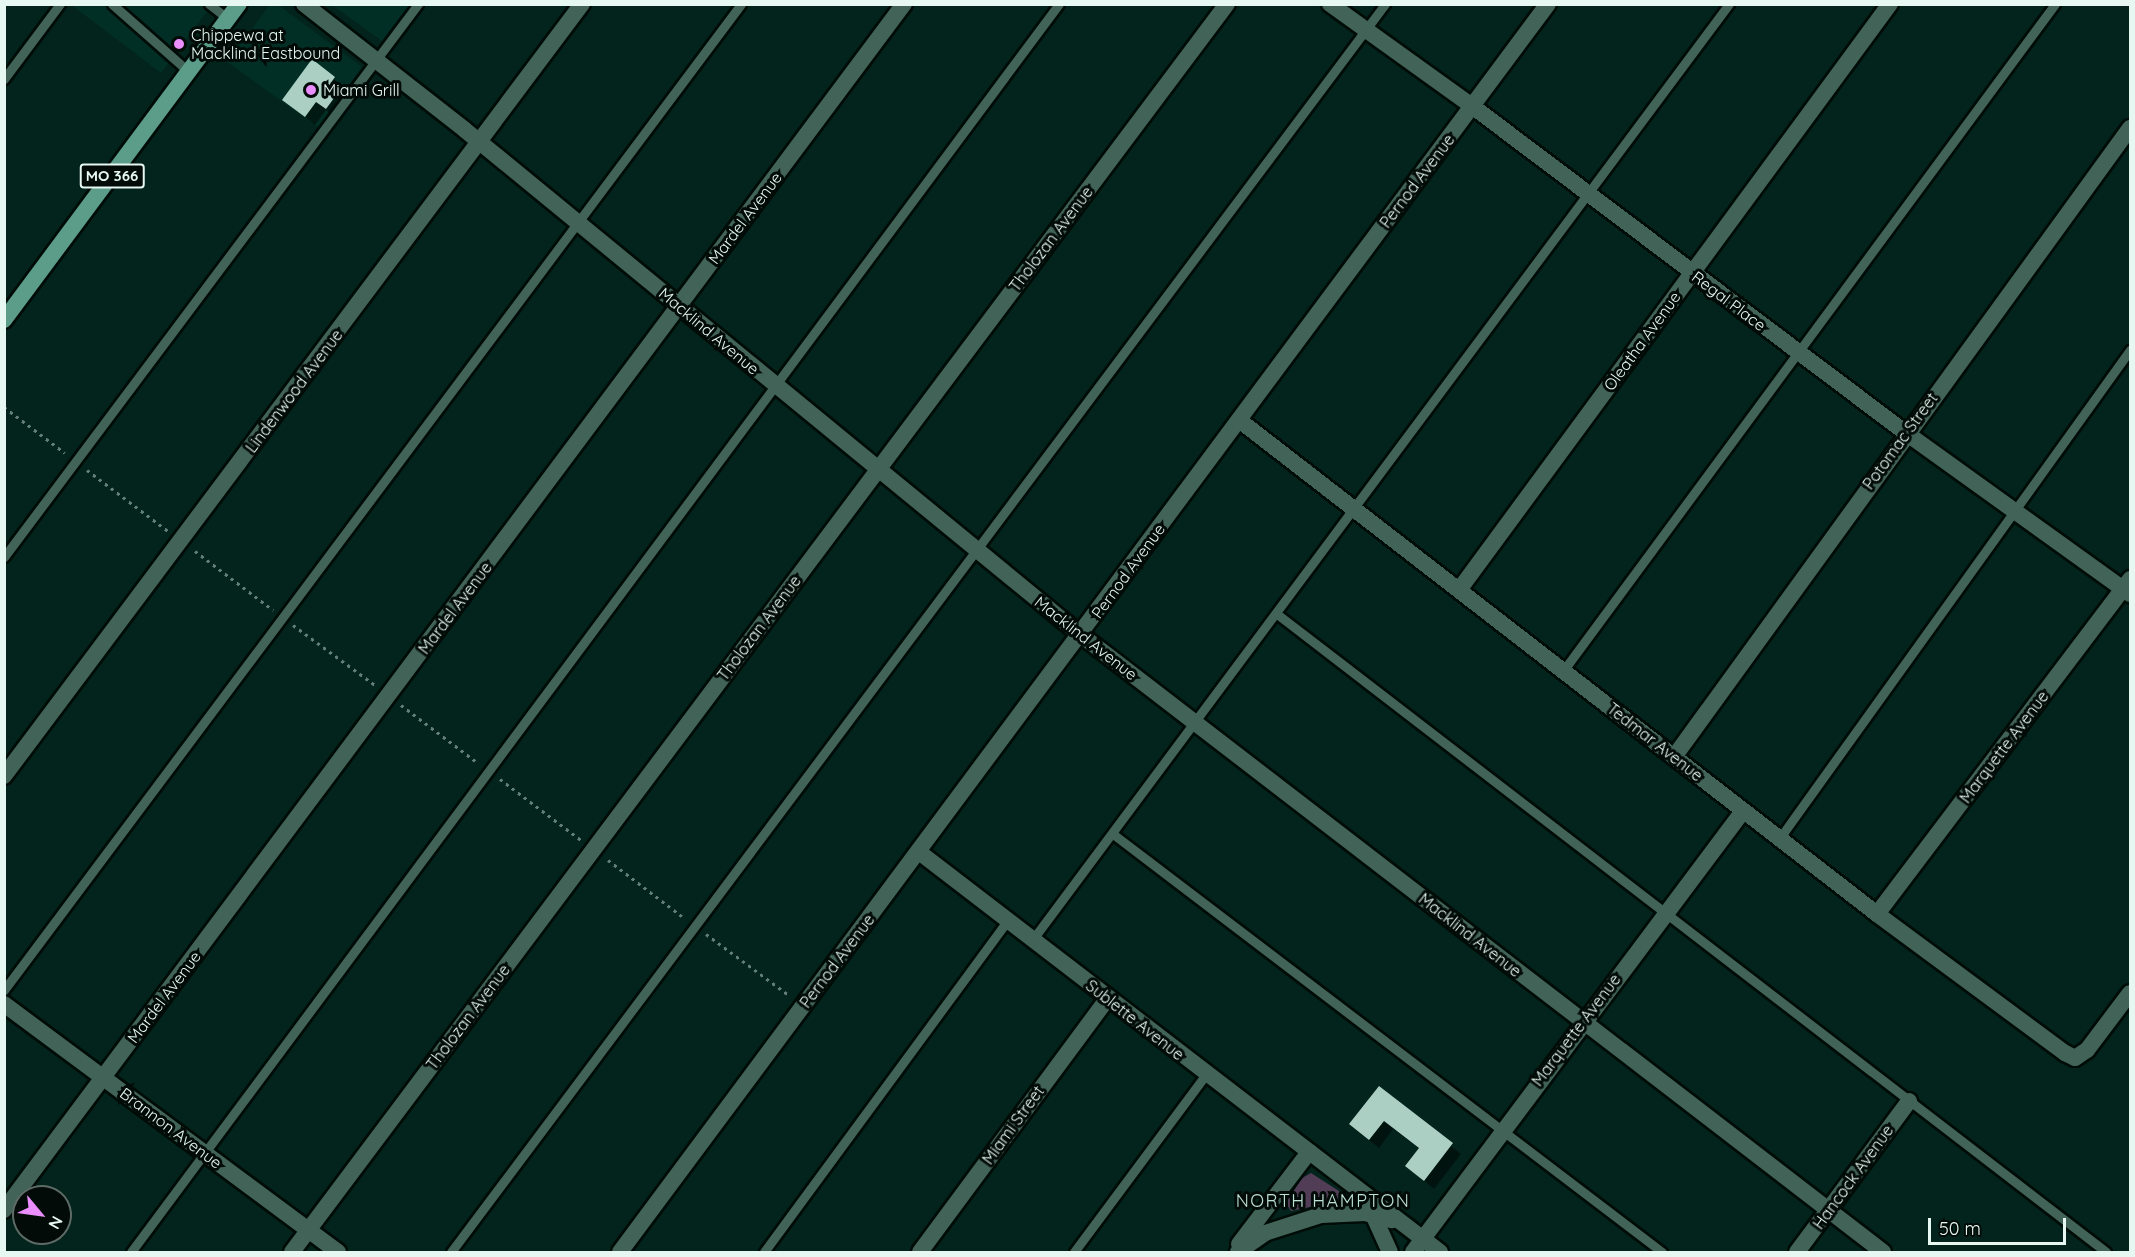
<!DOCTYPE html>
<html>
<head>
<meta charset="utf-8">
<style>
	body { margin:0 }
	#map { position:relative; width:2135px; height:1257px; overflow:hidden; background:#03241c; font-family:Quicksand,sans-serif }
	div>[style] { position:absolute }
	[style*='--x'] { left:calc(var(--x)*1px); top:calc(var(--y)*1px); width:calc(var(--w)*1px); rotate:calc(var(--a)*1deg) }
	.built>* { inset:0; background:#012f25 }
	.green>* { inset:0; background:#523d57 }
	.shadow>* { inset:0; background:#0007 }
	.building>* { inset:0; background:#abcfc3 }
	.path>* { height:3px; margin-top:-1.5px; transform-origin:0; background:repeating-linear-gradient(90deg,#647f77 0 3px,transparent 0 7.5px) }
	.roads { filter:drop-shadow(2px 0 #000c07) drop-shadow(-2px 0 #000c07) drop-shadow(0 2px #000c07) drop-shadow(0 -2px #000c07) }
	.service>* { height:9px; margin:-4.5px; padding:0 4.5px; transform-origin:4.5px; border-radius:4.5px; background:#426358 }
	.minor>* { height:16px; margin:-8px; padding:0 8px; transform-origin:8px; border-radius:8px; background:#426358 }
	.tertiary>* { height:16px; margin:-8px; padding:0 8px; transform-origin:8px; border-radius:8px; background:#426358 }
	.primary>* { height:16px; margin:-8px; padding:0 8px; transform-origin:8px; border-radius:8px; background:#5b9d89 }
	.dots>* { width:16px; height:16px; translate:-50% -50%; box-sizing:border-box; border:3px solid #020b07; border-radius:50% }
	span { translate:-50% -50%; white-space:nowrap; text-align:center; line-height:1.15; -webkit-text-stroke:6px #020b07; paint-order:stroke }
	.shield-label span { padding:2px 4px; background:#020b07; border:2px solid; border-radius:4px; -webkit-text-stroke-width:0 }
	.shield-label { font-size:15px; color:#e6f8f1; font-weight:700 }
	.poi-label { font-size:16px; color:#e6f8f1 }
	.left { translate:0 -50%; text-align:left }
	.street-label { font-size:16px; color:#e6f8f1 }
	.neighbourhood-label { font-size:18px; color:#bce0d3; letter-spacing:1.5px }
	.frame { position:absolute; inset:0; border:6px solid #e6f8f1; pointer-events:none }
	.north { position:absolute; left:12px; top:1185px; width:60px; height:60px; box-sizing:border-box; background:#020b07; border:2px solid #5d6a65; border-radius:50%; rotate:119deg; font-size:16px; font-weight:700; line-height:24px; text-align:center; color:#e6f8f1 }
	.north::after { content:''; display:block; margin:auto; width:21px; height:27px; background:#ea8dfd; clip-path:polygon(50% 0,100% 100%,50% 72%,0 100%) }
	.scale { position:absolute; left:1928px; top:1218px; width:138px; height:27px; box-sizing:border-box; border:3px solid #e6f8f1; border-top:0; padding-left:8px; font-size:18px; line-height:21px; white-space:nowrap; color:#e6f8f1; -webkit-text-stroke:4px #020b07; paint-order:stroke }
</style>
</head>
<body>
<div id="map">
	<div class="built">
		<i style="clip-path:polygon(70px 4px,212px 5px,161px 73px)"></i>
		<i style="clip-path:polygon(277px 4px,362px 67px,318px 127px,227px 62px,269px 6px)"></i>
		<i style="clip-path:polygon(332px 5px,409px 5px,382px 41px)"></i>
	</div>
	<div class="green">
		<i style="clip-path:polygon(1311px 1173px,1339px 1191px,1338px 1201px,1291px 1211px,1286px 1203px,1302px 1178px)"></i>
	</div>
	<div class="shadow">
		<i style="clip-path:polygon(312px 62px,344px 87px,337px 96px,345px 104px,336px 117px,326px 110px,315px 125px,284px 100px)"></i>
		<i style="clip-path:polygon(1379px 1088px,1461px 1154px,1434px 1189px,1407px 1166px,1420px 1149px,1393px 1129px,1379px 1148px,1360px 1133px)"></i>
	</div>
	<div class="building">
		<i style="clip-path:polygon(312px 59px,335px 77px,328px 87px,337px 94px,326px 109px,316px 102px,305px 117px,282px 100px)"></i>
		<i style="clip-path:polygon(1379px 1086px,1453px 1143px,1424px 1181px,1405px 1166px,1419px 1148px,1384px 1121px,1369px 1140px,1349px 1124px)"></i>
	</div>
	<div class="path">
		<i style="--x:4;--y:407;--w:76;--a:37"></i>
		<i style="--x:87;--y:470;--w:101;--a:37"></i>
		<i style="--x:195;--y:551;--w:98;--a:37.1"></i>
		<i style="--x:293;--y:625;--w:102;--a:36.2"></i>
		<i style="--x:401;--y:705;--w:96;--a:37"></i>
		<i style="--x:500;--y:779;--w:101;--a:37"></i>
		<i style="--x:608;--y:860;--w:96;--a:37.3"></i>
		<i style="--x:706;--y:934;--w:104;--a:36.4"></i>
	</div>
	<div class="roads">
		<div class="service">
			<i style="--x:112;--y:4;--w:103;--a:41.4"></i>
			<i style="--x:209;--y:4;--w:24;--a:38"></i>
			<i style="--x:4;--y:79;--w:94;--a:-53.3"></i>
			<i style="--x:4;--y:557;--w:691;--a:-53.18"></i>
			<i style="--x:1277;--y:614;--w:1046;--a:37.58"></i>
			<i style="--x:1563;--y:671;--w:829;--a:-53.59"></i>
			<i style="--x:1113;--y:834;--w:690;--a:37.29"></i>
			<i style="--x:1779;--y:839;--w:602;--a:-54.33"></i>
			<i style="--x:1033;--y:939;--w:1166;--a:-53.34"></i>
			<i style="--x:4;--y:990;--w:1231;--a:-53.22"></i>
			<i style="--x:131;--y:1252;--w:1555;--a:-53.37"></i>
			<i style="--x:451;--y:1252;--w:1559;--a:-53.19"></i>
			<i style="--x:764;--y:1252;--w:412;--a:-53.7"></i>
			<i style="--x:1074;--y:1252;--w:222;--a:-53.4"></i>
		</div>
		<div class="minor">
			<i style="--x:1330;--y:4;--w:175;--a:35.7"></i>
			<i style="--x:1472;--y:106;--w:543;--a:37"></i>
			<i style="--x:1906;--y:433;--w:276;--a:35.7"></i>
			<i style="--x:1239;--y:420;--w:807;--a:37.75"></i>
			<i style="--x:1877;--y:914;--w:234;--a:36.5"></i>
			<i style="--x:2065;--y:1053;--w:11;--a:27"></i>
			<i style="--x:2075;--y:1058;--w:14;--a:-34"></i>
			<i style="--x:2087;--y:1050;--w:71;--a:-53"></i>
			<i style="--x:1459;--y:590;--w:727;--a:-53.67"></i>
			<i style="--x:1674;--y:757;--w:777;--a:-54.06"></i>
			<i style="--x:4;--y:776;--w:964;--a:-53.18"></i>
			<i style="--x:919;--y:852;--w:657;--a:37.52"></i>
			<i style="--x:1877;--y:914;--w:420;--a:-52.9"></i>
			<i style="--x:4;--y:1004;--w:416;--a:36.6"></i>
			<i style="--x:1370;--y:1208;--w:48;--a:65.6"></i>
			<i style="--x:4;--y:1210;--w:1505;--a:-53.27"></i>
			<i style="--x:1239;--y:1244;--w:116;--a:-52.7"></i>
			<i style="--x:292;--y:1252;--w:1559;--a:-53.16"></i>
			<i style="--x:920;--y:1252;--w:315;--a:-53.5"></i>
			<i style="--x:1238;--y:1252;--w:33;--a:-35"></i>
			<i style="--x:1265;--y:1233;--w:59;--a:-17.8"></i>
			<i style="--x:1321;--y:1215;--w:44;--a:-2.6"></i>
			<i style="--x:1365;--y:1213;--w:28;--a:15"></i>
			<i style="--x:1413;--y:1252;--w:551;--a:-53.19"></i>
			<i style="--x:1797;--y:1252;--w:188;--a:-53.4"></i>
		</div>
		<div class="tertiary">
			<i style="--x:304;--y:4;--w:204;--a:38"></i>
			<i style="--x:465;--y:130;--w:797;--a:39.35"></i>
			<i style="--x:1081;--y:635;--w:1012;--a:37.57"></i>
			<i style="--x:620;--y:1252;--w:1555;--a:-53.37"></i>
		</div>
		<div class="primary">
			<i style="--x:4;--y:320;--w:394;--a:-53.4"></i>
		</div>
	</div>
	<div class="dots">
		<i style="left:179px;top:44px;background:#ea8dfd"></i>
		<i style="left:311px;top:90px;background:#ea8dfd"></i>
	</div>
	<div class="shield-label">
		<span style="left:112px;top:176px">MO 366</span>
	</div>
	<div class="poi-label">
		<span class="left" style="left:191px;top:44px">Chippewa at<br>Macklind Eastbound</span>
		<span class="left" style="left:323px;top:90px">Miami Grill</span>
	</div>
	<div class="street-label">
		<span style="left:1417px;top:181px;rotate:-53deg">Pernod Avenue</span>
		<span style="left:745px;top:218px;rotate:-53deg">Mardel Avenue</span>
		<span style="left:1051px;top:239px;rotate:-53deg">Tholozan Avenue</span>
		<span style="left:1729px;top:301px;rotate:37deg">Regal Place</span>
		<span style="left:709px;top:331px;rotate:40deg">Macklind Avenue</span>
		<span style="left:1642px;top:341px;rotate:-54deg">Oleatha Avenue</span>
		<span style="left:294px;top:391px;rotate:-53deg">Lindenwood Avenue</span>
		<span style="left:1900px;top:441px;rotate:-54deg">Potomac Street</span>
		<span style="left:1128px;top:571px;rotate:-54deg">Pernod Avenue</span>
		<span style="left:455px;top:608px;rotate:-53deg">Mardel Avenue</span>
		<span style="left:759px;top:628px;rotate:-53deg">Tholozan Avenue</span>
		<span style="left:1086px;top:638px;rotate:38deg">Macklind Avenue</span>
		<span style="left:1655px;top:742px;rotate:38deg">Tedmar Avenue</span>
		<span style="left:2004px;top:747px;rotate:-53deg">Marquette Avenue</span>
		<span style="left:1470px;top:935px;rotate:38deg">Macklind Avenue</span>
		<span style="left:837px;top:961px;rotate:-53deg">Pernod Avenue</span>
		<span style="left:164px;top:997px;rotate:-53deg">Mardel Avenue</span>
		<span style="left:468px;top:1017px;rotate:-53deg">Tholozan Avenue</span>
		<span style="left:1135px;top:1020px;rotate:38deg">Sublette Avenue</span>
		<span style="left:1576px;top:1030px;rotate:-53deg">Marquette Avenue</span>
		<span style="left:1013px;top:1125px;rotate:-54deg">Miami Street</span>
		<span style="left:171px;top:1128px;rotate:37deg">Brannon Avenue</span>
		<span style="left:1853px;top:1177px;rotate:-54deg">Hancock Avenue</span>
	</div>
	<div class="neighbourhood-label">
		<span style="left:1323px;top:1201px">NORTH HAMPTON</span>
	</div>
	<div class="frame"></div>
	<div class="north">N</div>
	<div class="scale">50 m</div>
</div>
</body>
</html>
